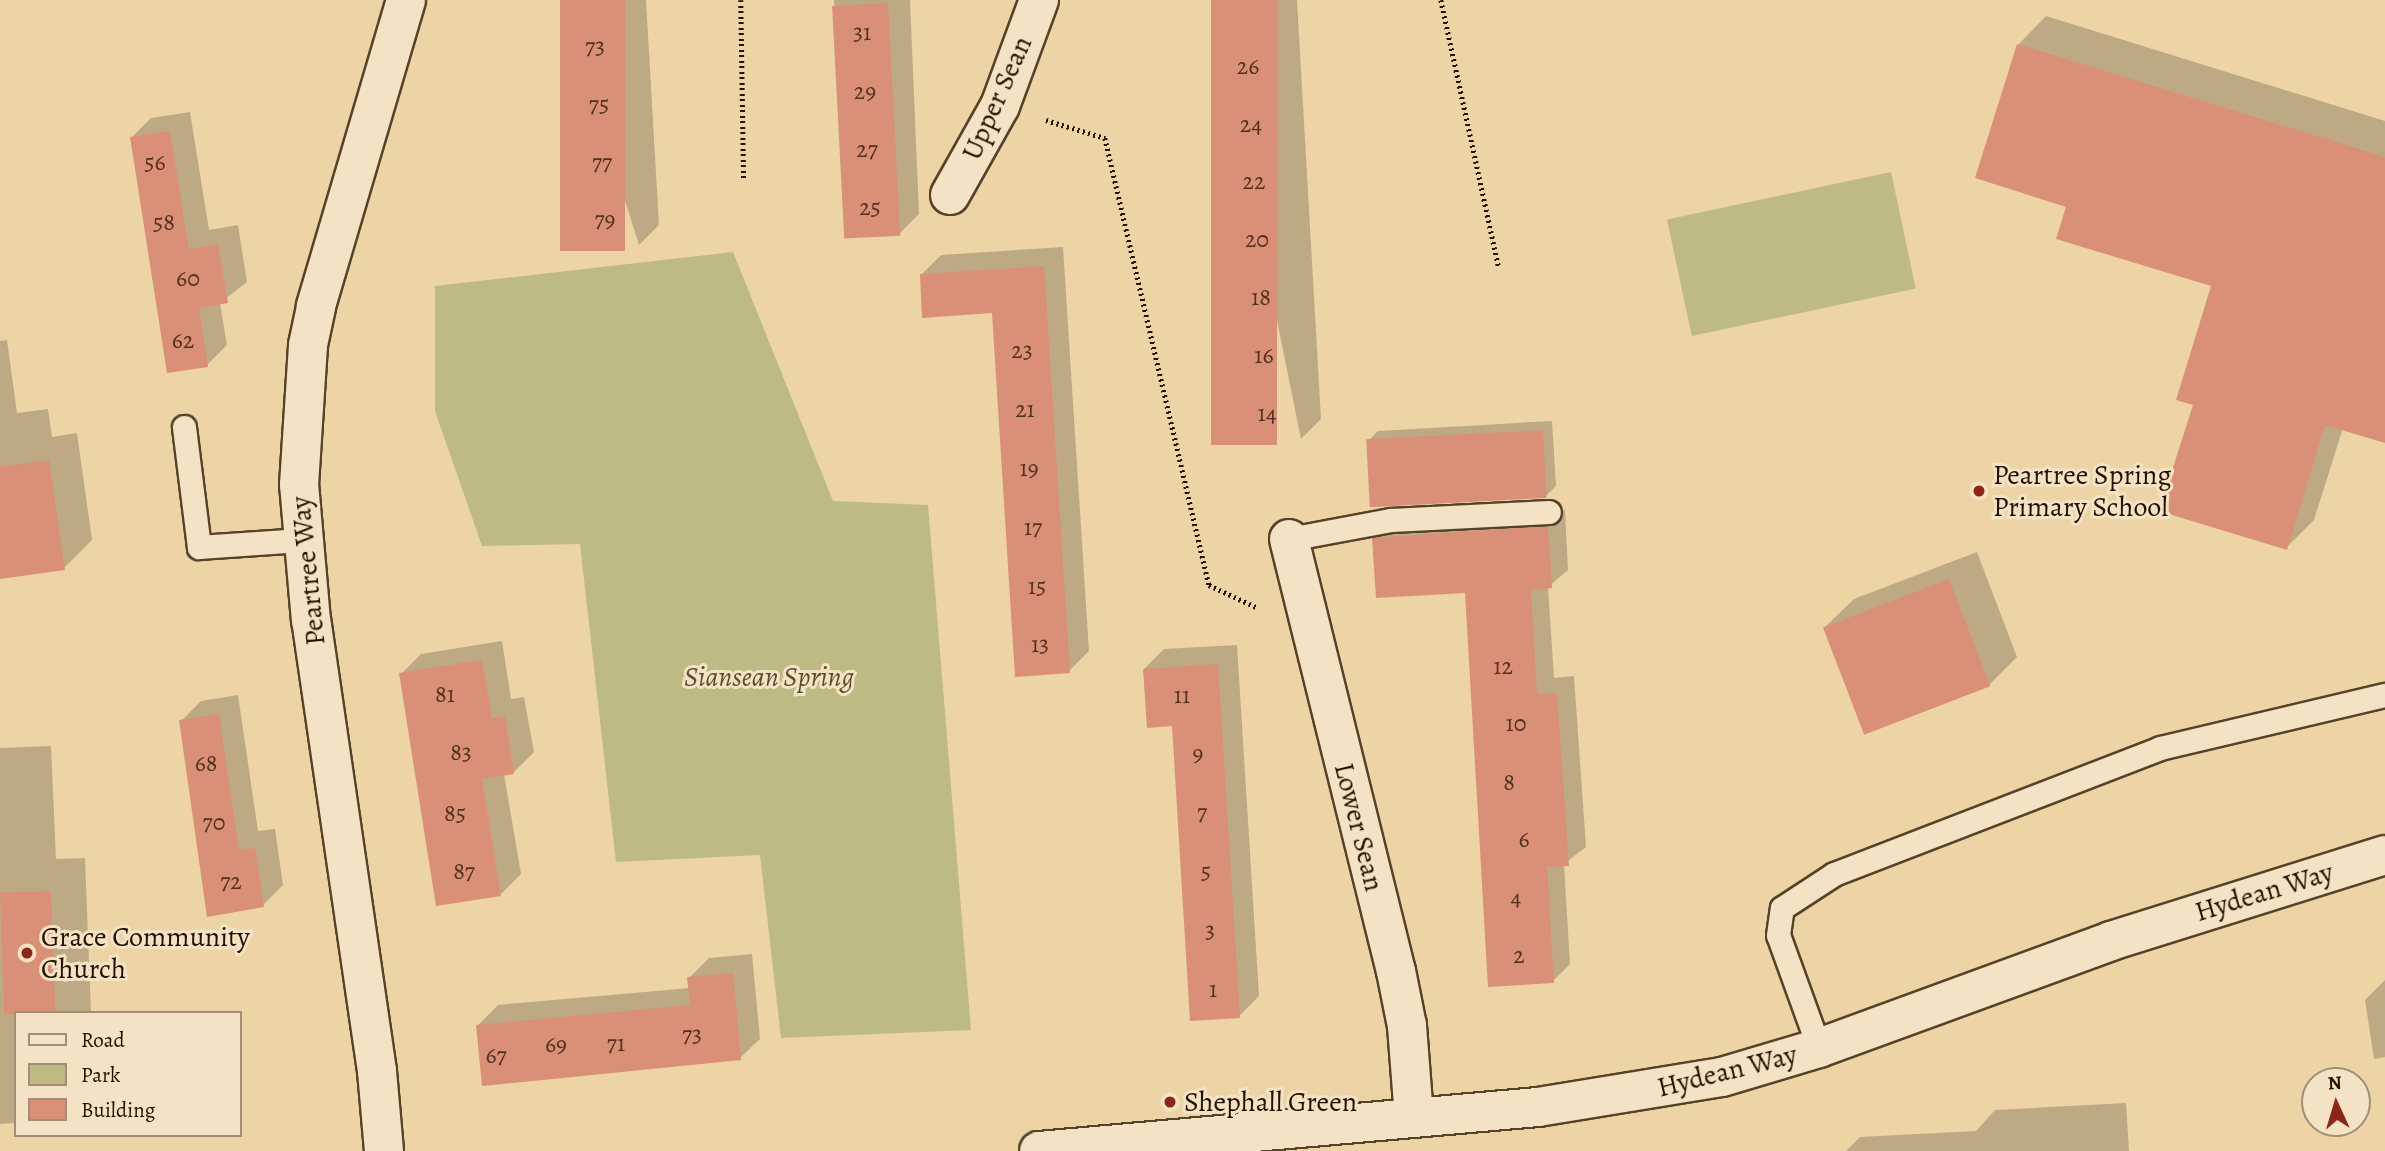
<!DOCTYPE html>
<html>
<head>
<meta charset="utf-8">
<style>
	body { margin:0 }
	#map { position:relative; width:2385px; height:1151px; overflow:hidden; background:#edd4a5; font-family:Alegreya,serif }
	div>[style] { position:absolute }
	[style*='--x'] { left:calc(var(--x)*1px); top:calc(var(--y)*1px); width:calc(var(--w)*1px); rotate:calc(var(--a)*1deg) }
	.green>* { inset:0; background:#bdbb83; transform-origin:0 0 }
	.shadow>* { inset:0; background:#0003 }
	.building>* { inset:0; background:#da9077; transform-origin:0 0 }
	.path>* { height:4.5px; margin-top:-2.25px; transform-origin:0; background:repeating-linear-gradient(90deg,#241200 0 2px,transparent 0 5.5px) }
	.roads { filter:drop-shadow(2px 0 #564229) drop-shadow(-2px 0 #564229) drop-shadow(0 2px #564229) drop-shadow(0 -2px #564229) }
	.lane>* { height:23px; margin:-11.5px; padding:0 11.5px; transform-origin:11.5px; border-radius:11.5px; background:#f3e3c4 }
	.street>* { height:38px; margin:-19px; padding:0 19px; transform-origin:19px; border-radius:19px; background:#f3e3c4 }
	.secondary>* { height:38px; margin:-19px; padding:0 19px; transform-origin:19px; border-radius:19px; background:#f3e3c4 }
	.dots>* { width:19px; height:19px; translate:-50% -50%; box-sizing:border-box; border:4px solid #f3e3c4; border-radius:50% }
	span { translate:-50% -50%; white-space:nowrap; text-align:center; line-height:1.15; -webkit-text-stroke:6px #f3e3c4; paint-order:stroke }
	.number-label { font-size:24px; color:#52321e }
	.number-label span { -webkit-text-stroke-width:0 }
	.street-label { font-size:28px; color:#241200 }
	.poi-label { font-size:28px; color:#241200 }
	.left { translate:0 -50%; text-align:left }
	.park-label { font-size:28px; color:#5a4d2e; font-style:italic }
	.legend { position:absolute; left:14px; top:1011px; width:228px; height:126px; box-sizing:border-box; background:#f3e3c4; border:2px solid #a08f76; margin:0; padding:9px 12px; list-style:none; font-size:21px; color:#241200 }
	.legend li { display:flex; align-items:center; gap:14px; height:35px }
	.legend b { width:35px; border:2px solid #a08f76 }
	.north { position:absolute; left:2301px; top:1067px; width:70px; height:70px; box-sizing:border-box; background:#f3e3c4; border:2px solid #a08f76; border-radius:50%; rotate:356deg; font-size:19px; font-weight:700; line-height:28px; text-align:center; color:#241200 }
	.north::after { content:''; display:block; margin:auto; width:24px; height:32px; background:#8f2418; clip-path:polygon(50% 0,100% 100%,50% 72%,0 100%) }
</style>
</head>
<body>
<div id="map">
	<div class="green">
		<i style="left:1891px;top:172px;width:119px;height:229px;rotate:78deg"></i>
		<i style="clip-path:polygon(733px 252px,833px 501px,928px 505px,971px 1030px,781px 1038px,760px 855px,616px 862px,580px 544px,482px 546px,435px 411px,435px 286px)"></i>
	</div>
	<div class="shadow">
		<i style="clip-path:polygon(562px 0,646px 0,659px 225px,639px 245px)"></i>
		<i style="clip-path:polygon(834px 0,910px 0,919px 214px,899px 234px,845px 237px)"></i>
		<i style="clip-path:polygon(1212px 0,1297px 0,1321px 419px,1301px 439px)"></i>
		<i style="clip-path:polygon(2046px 16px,2385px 121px,2385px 441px,2343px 428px,2314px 520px,2286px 548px,2195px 404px,2213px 285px,2068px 206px,2018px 45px)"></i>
		<i style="clip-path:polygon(190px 112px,209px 230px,238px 225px,247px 282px,220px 303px,227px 345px,207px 365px,131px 138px,151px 118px)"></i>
		<i style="clip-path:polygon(1063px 247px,1089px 651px,1069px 671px,994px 312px,921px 275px,941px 255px)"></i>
		<i style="clip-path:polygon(7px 340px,17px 413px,48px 409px,52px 437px,77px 433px,92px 540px,64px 568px,0 577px,0 341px)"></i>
		<i style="clip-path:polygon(1552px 421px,1556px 486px,1546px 496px,1368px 441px,1378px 431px)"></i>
		<i style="clip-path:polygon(1565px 510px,1568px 570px,1548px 587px,1554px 678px,1574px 676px,1586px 847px,1564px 864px,1570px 964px,1553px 981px,1466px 592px,1374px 538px,1391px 521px)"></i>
		<i style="clip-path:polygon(1977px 552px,2017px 657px,1989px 685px,1825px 627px,1854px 599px)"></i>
		<i style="clip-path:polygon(502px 641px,511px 699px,524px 697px,534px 752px,514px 772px,504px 774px,521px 874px,501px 894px,401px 674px,421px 654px)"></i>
		<i style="clip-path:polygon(1237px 645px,1259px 996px,1239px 1016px,1173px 724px,1144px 669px,1164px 649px)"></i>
		<i style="clip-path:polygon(238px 695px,258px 831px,275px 829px,283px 885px,263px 905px,181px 721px,201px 701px)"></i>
		<i style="clip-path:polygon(51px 746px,56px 859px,85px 858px,91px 1013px,16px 1013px,16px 1123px,0 1124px,0 748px)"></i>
		<i style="clip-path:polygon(752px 954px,760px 1039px,740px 1058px,478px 1025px,498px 1005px,690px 988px,689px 978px,709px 958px)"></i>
		<i style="clip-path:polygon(2385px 980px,2385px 1057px,2374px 1059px,2365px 1000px)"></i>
		<i style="clip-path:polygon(2126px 1103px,2129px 1151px,1846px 1151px,1860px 1137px,1976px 1131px,1995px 1110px)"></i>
	</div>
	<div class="building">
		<i style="left:560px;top:0;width:65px;height:251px"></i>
		<i style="left:1211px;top:0;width:66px;height:445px"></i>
		<i style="left:888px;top:3px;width:233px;height:56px;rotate:87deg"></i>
		<i style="clip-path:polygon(2017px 44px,2385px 157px,2385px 443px,2325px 425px,2287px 550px,2159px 511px,2193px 405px,2176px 400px,2211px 286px,2056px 239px,2066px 207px,1975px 178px)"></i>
		<i style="clip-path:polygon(170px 131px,189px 249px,218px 244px,228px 303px,199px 308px,208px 367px,167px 373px,130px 137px)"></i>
		<i style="clip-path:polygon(1044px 266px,1070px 673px,1015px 677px,992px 313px,922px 318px,920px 274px)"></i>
		<i style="left:1543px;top:430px;width:68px;height:177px;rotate:87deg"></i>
		<i style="clip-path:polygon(49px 460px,65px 570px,0 579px,0 467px)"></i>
		<i style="clip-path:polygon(1548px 526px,1552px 588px,1531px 590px,1537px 694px,1557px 693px,1569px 866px,1547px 867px,1554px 983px,1488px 987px,1465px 593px,1376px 598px,1372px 538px)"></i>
		<i style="left:1949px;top:579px;width:115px;height:135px;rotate:69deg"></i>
		<i style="clip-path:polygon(482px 660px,492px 718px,505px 716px,514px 774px,482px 779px,501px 896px,436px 906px,399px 673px)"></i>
		<i style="clip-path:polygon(1218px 664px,1240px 1018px,1190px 1021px,1172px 726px,1147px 728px,1143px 669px)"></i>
		<i style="clip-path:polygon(219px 714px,239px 850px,255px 848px,264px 907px,207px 917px,179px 720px)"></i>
		<i style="left:51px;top:891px;width:122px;height:51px;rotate:88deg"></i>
		<i style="clip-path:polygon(733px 973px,741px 1060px,482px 1086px,476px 1025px,690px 1005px,687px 977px)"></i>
	</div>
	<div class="path">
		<i style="--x:741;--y:0;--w:181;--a:89.1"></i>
		<i style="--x:1441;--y:0;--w:274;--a:77.8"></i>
		<i style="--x:1046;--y:120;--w:62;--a:17"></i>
		<i style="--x:1105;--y:138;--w:459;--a:76.9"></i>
		<i style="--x:1209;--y:585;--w:52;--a:25.1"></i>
	</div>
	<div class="roads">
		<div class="lane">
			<i style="--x:184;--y:427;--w:121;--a:82.9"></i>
			<i style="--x:199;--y:547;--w:102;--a:-3.9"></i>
			<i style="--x:1289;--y:539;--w:104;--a:-10.6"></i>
			<i style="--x:1391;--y:520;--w:158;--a:-2.9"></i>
			<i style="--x:1819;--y:1048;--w:120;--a:-109.9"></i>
			<i style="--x:1778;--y:935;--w:27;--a:-82"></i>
			<i style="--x:1782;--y:908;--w:62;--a:-33.2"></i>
			<i style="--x:1834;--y:874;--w:350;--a:-21.1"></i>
			<i style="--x:2160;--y:748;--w:231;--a:-13.3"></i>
		</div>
		<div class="street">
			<i style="--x:950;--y:195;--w:102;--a:-60.7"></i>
			<i style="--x:1000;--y:106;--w:113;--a:-69.8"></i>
			<i style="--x:1289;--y:539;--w:445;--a:76.1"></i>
			<i style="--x:1396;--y:971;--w:56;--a:78.7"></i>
			<i style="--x:1407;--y:1026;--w:91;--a:85.6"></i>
			<i style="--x:384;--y:1151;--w:80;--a:-95"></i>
			<i style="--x:377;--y:1071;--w:455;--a:-98.3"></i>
			<i style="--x:311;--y:621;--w:137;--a:-95"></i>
			<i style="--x:299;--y:485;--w:140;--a:-86.3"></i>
			<i style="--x:308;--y:345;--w:40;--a:-78"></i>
			<i style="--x:316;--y:306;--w:319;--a:-73.6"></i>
		</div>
		<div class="secondary">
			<i style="--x:1039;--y:1151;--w:501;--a:-5.04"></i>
			<i style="--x:1538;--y:1107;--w:186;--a:-9.3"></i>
			<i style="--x:1722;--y:1077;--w:101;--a:-16.6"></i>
			<i style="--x:1819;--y:1048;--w:311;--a:-20.1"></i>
			<i style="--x:2111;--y:941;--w:287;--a:-17.4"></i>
		</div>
	</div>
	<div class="dots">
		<i style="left:1979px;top:491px;background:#8f2418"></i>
		<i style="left:27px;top:953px;background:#8f2418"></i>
		<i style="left:1170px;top:1102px;background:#8f2418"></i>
	</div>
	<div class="number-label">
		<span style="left:862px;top:33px">31</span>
		<span style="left:595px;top:47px">73</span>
		<span style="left:1248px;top:67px">26</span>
		<span style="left:865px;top:92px">29</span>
		<span style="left:599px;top:105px">75</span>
		<span style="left:1251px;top:125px">24</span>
		<span style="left:867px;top:150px">27</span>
		<span style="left:155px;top:163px">56</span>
		<span style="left:602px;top:163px">77</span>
		<span style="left:1254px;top:182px">22</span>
		<span style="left:870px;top:208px">25</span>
		<span style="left:605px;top:220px">79</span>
		<span style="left:164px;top:223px">58</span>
		<span style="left:1257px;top:240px">20</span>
		<span style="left:188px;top:279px">60</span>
		<span style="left:1261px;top:298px">18</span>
		<span style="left:183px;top:341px">62</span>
		<span style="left:1022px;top:351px">23</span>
		<span style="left:1264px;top:356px">16</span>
		<span style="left:1025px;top:410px">21</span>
		<span style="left:1267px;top:414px">14</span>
		<span style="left:1029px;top:469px">19</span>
		<span style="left:1033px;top:528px">17</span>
		<span style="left:1037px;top:587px">15</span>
		<span style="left:1040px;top:645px">13</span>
		<span style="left:1503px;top:667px">12</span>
		<span style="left:445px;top:695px">81</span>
		<span style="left:1182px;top:696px">11</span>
		<span style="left:1516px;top:724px">10</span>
		<span style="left:461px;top:753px">83</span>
		<span style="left:1198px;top:754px">9</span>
		<span style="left:206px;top:764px">68</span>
		<span style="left:1509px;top:783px">8</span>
		<span style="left:1202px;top:813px">7</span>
		<span style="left:455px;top:814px">85</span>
		<span style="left:214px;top:823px">70</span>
		<span style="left:1524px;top:840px">6</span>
		<span style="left:464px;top:872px">87</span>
		<span style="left:1206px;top:872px">5</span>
		<span style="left:231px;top:882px">72</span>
		<span style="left:1516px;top:898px">4</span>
		<span style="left:1210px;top:931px">3</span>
		<span style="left:1519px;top:956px">2</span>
		<span style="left:1213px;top:990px">1</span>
		<span style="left:692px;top:1035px">73</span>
		<span style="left:616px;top:1044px">71</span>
		<span style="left:556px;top:1045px">69</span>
		<span style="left:496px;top:1056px">67</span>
	</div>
	<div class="street-label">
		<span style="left:997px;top:98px;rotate:-66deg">Upper Sean</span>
		<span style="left:308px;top:571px;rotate:-96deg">Peartree Way</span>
		<span style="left:1359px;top:827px;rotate:76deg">Lower Sean</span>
		<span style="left:2264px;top:892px;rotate:-17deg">Hydean Way</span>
		<span style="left:1727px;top:1071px;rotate:-14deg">Hydean Way</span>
	</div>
	<div class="poi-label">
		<span class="left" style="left:1993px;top:491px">Peartree Spring<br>Primary School</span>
		<span class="left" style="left:41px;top:953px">Grace Community<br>Church</span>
		<span class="left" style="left:1184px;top:1102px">Shephall Green</span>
	</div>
	<div class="park-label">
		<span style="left:769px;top:677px">Siansean Spring</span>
	</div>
	<ul class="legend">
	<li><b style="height:9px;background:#f3e3c4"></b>Road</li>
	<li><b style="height:19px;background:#bdbb83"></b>Park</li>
	<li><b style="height:19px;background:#da9077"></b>Building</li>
	</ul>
	<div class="north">N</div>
</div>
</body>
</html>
